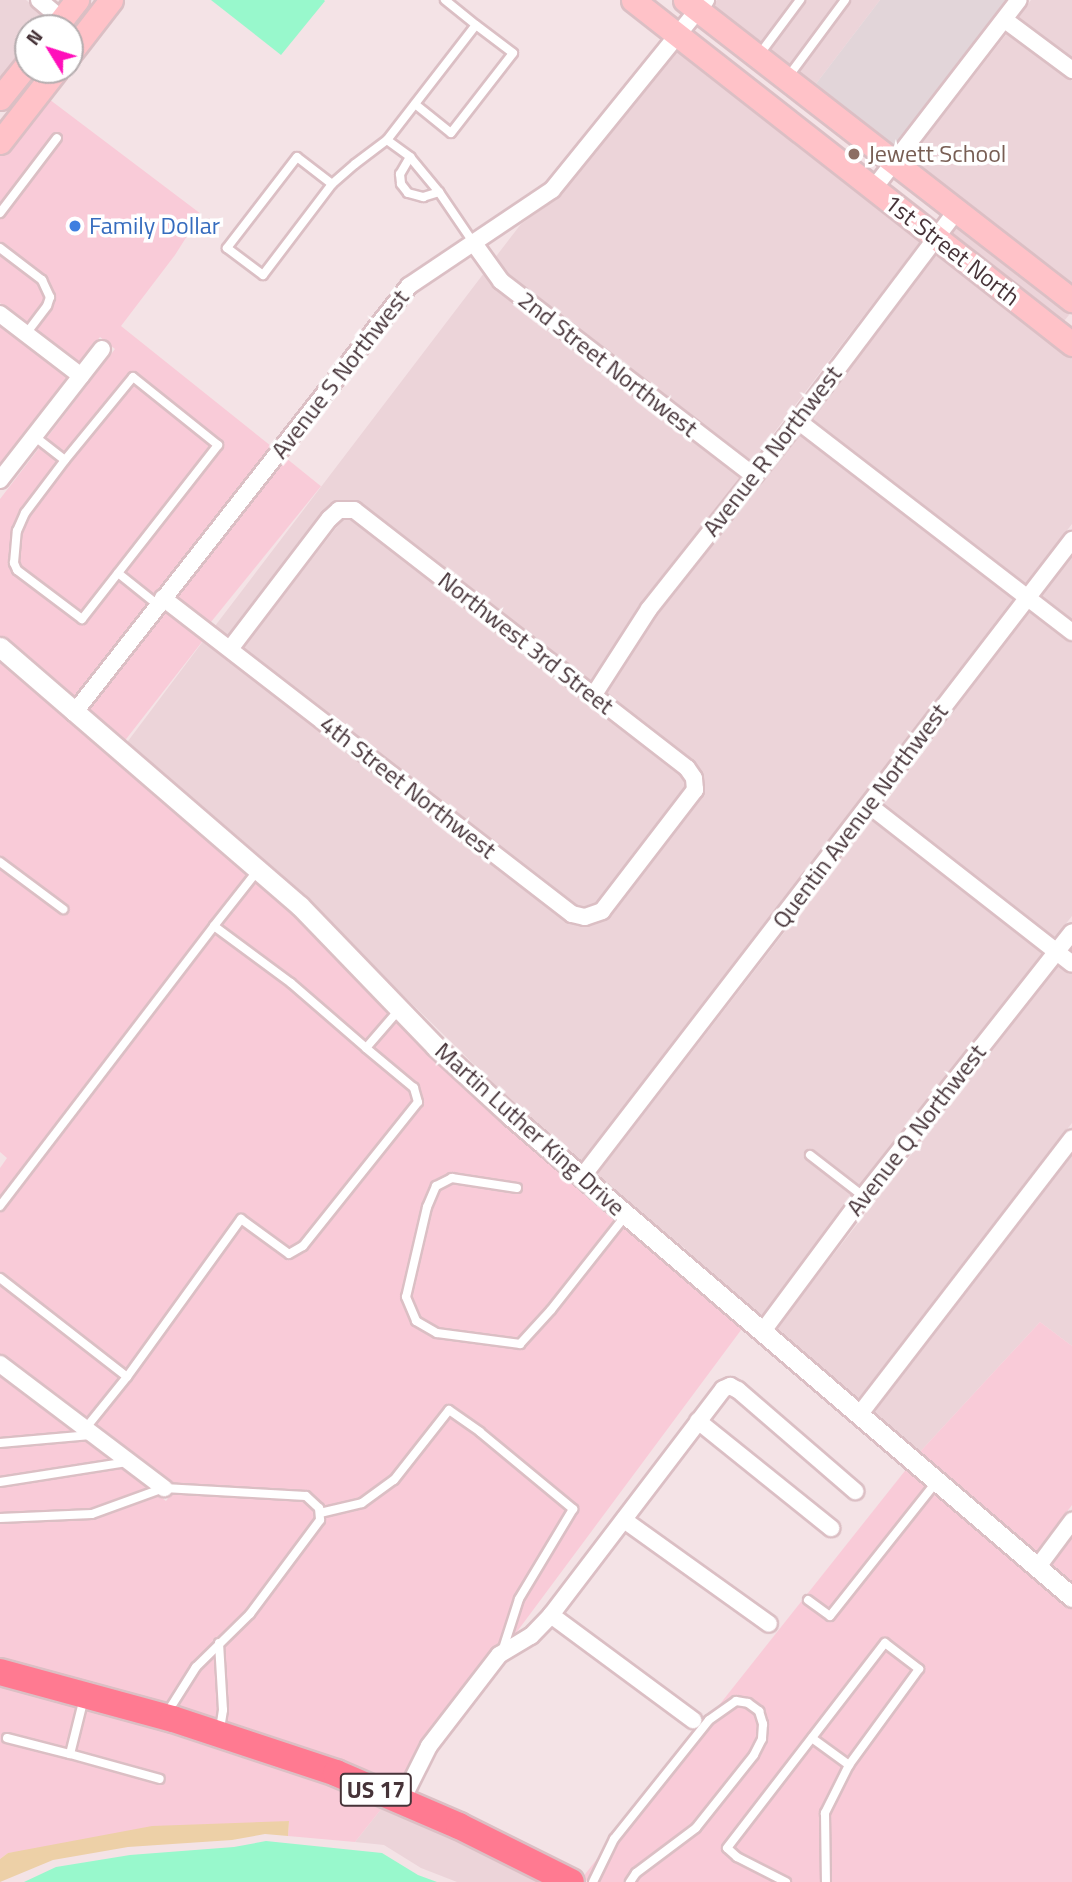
<!DOCTYPE html>
<html>
<head>
<meta charset="utf-8">
<style>
	body { margin:0 }
	#map { position:relative; width:1072px; height:1882px; overflow:hidden; background:#f4e3e6; font-family:"Titillium Web",sans-serif }
	div>[style] { position:absolute }
	[style*='--x'] { left:calc(var(--x)*1px); top:calc(var(--y)*1px); width:calc(var(--w)*1px); rotate:calc(var(--a)*1deg) }
	.residential>* { inset:0; background:#ecd4d9; transform-origin:0 0 }
	.commercial>* { inset:0; background:#f9cbd8; transform-origin:0 0 }
	.industrial>* { inset:0; background:#e2d5d9 }
	.green>* { inset:0; background:#edd0a7 }
	.water>* { inset:0; background:#98f8cc }
	.roads { filter:drop-shadow(2px 0 #dbbfc4) drop-shadow(-2px 0 #dbbfc4) drop-shadow(0 2px #dbbfc4) drop-shadow(0 -2px #dbbfc4) }
	.service>* { height:8px; margin:-4px; padding:0 4px; transform-origin:4px; border-radius:4px; background:#fff }
	.minor>* { height:16px; margin:-8px; padding:0 8px; transform-origin:8px; border-radius:8px; background:#fff }
	.tertiary>* { height:19px; margin:-9.5px; padding:0 9.5px; transform-origin:9.5px; border-radius:9.5px; background:#fff }
	.secondary>* { height:23px; margin:-11.5px; padding:0 11.5px; transform-origin:11.5px; border-radius:11.5px; background:#ffc2c8 }
	.trunk>* { height:26px; margin:-13px; padding:0 13px; transform-origin:13px; border-radius:13px; background:#ff7a91 }
	.dots>* { width:19px; height:19px; translate:-50% -50%; box-sizing:border-box; border:4px solid #fff; border-radius:50% }
	span { translate:-50% -50%; white-space:nowrap; text-align:center; line-height:1.15; -webkit-text-stroke:7px #fff; paint-order:stroke }
	.shield-label span { padding:2px 5px; background:#fff; border:2px solid; border-radius:5px; -webkit-text-stroke-width:0 }
	.shield-label { font-size:23px; color:#463338; font-weight:700 }
	.education-label { font-size:24px; color:#785e54 }
	.left { translate:0 -50%; text-align:left }
	.shop-label { font-size:24px; color:#366cbe }
	.street-label { font-size:24px; color:#463338 }
	.north { position:absolute; left:14px; top:14px; width:70px; height:70px; box-sizing:border-box; background:#fff; border:2px solid #b5adaf; border-radius:50%; rotate:308deg; font-size:19px; font-weight:700; line-height:28px; text-align:center; color:#463338 }
	.north::after { content:''; display:block; margin:auto; width:24px; height:32px; background:#ff0fba; clip-path:polygon(50% 0,100% 100%,50% 72%,0 100%) }
</style>
</head>
<body>
<div id="map">
	<div class="residential">
		<i style="clip-path:polygon(0 0,26px 0,61px 28px,28px 28px,28px 70px,0 106px)"></i>
		<i style="clip-path:polygon(717px 0,880px 0,812px 89px,710px 9px)"></i>
		<i style="clip-path:polygon(1031px 0,1072px 0,1072px 59px,1018px 18px)"></i>
		<i style="clip-path:polygon(1008px 32px,1072px 81px,1072px 290px,906px 163px)"></i>
		<i style="clip-path:polygon(680px 47px,923px 238px,751px 463px,507px 275px,494px 259px,521px 224px,559px 197px)"></i>
		<i style="left:958px;top:223px;width:144px;height:16px;rotate:38deg"></i>
		<i style="clip-path:polygon(938px 250px,1072px 355px,1072px 524px,1026px 584px,811px 420px)"></i>
		<i style="clip-path:polygon(484px 273px,496px 287px,741px 476px,642px 603px,590px 683px,357px 501px,337px 502px,323px 512px,228px 636px,215px 626px)"></i>
		<i style="clip-path:polygon(800px 433px,1016px 597px,581px 1164px,542px 1131px,306px 900px,125px 745px,204px 640px,566px 921px,584px 927px,606px 919px,704px 792px,704px 776px,692px 761px,605px 695px,657px 614px)"></i>
		<i style="clip-path:polygon(343px 519px,353px 519px,360px 524px,685px 780px,686px 787px,673px 806px,596px 903px,584px 908px,575px 906px,243px 648px)"></i>
		<i style="clip-path:polygon(1072px 555px,1072px 621px,1041px 595px)"></i>
		<i style="clip-path:polygon(1031px 609px,1072px 643px,1072px 916px,1054px 939px,883px 805px)"></i>
		<i style="clip-path:polygon(872px 819px,1044px 952px,848px 1201px,760px 1318px,698px 1265px,688px 1251px,596px 1176px)"></i>
		<i style="clip-path:polygon(1059px 964px,1072px 974px,1072px 1123px,856px 1402px,775px 1330px)"></i>
		<i style="clip-path:polygon(1072px 1154px,1072px 1346px,1040px 1322px,918px 1454px,871px 1414px)"></i>
		<i style="clip-path:polygon(386px 1803px,552px 1882px,457px 1882px,421px 1868px,384px 1845px,355px 1842px)"></i>
	</div>
	<div class="commercial">
		<i style="clip-path:polygon(37px 90px,201px 214px,175px 255px,121px 326px,271px 446px,72px 700px,0 636px,0 499px,115px 349px,100px 337px,78px 364px,0 303px,0 137px)"></i>
		<i style="clip-path:polygon(0 325px,68px 377px,0 464px)"></i>
		<i style="left:286px;top:458px;width:45px;height:177px;rotate:39deg"></i>
		<i style="left:166px;top:610px;width:48px;height:130px;rotate:38deg"></i>
		<i style="clip-path:polygon(0 659px,294px 912px,744px 1326px,516px 1633px,491px 1649px,422px 1740px,398px 1786px,0 1663px,0 1375px,166px 1501px,176px 1488px,0 1354px,0 1168px,7px 1158px,0 1152px)"></i>
		<i style="clip-path:polygon(1040px 1322px,1072px 1346px,1072px 1505px,1035px 1554px,918px 1454px)"></i>
		<i style="clip-path:polygon(908px 1467px,1072px 1609px,1072px 1882px,589px 1882px,582px 1878px)"></i>
		<i style="clip-path:polygon(1072px 1537px,1072px 1586px,1049px 1567px)"></i>
		<i style="clip-path:polygon(0 1681px,172px 1728px,386px 1803px,355px 1842px,288px 1836px,289px 1821px,8px 1853px,0 1859px)"></i>
	</div>
	<div class="industrial">
		<i style="clip-path:polygon(880px 0,1007px 0,891px 151px,812px 89px)"></i>
	</div>
	<div class="green">
		<i style="clip-path:polygon(289px 1821px,288px 1836px,265px 1834px,232px 1840px,128px 1847px,53px 1860px,0 1882px,0 1859px,8px 1853px,152px 1826px)"></i>
	</div>
	<div class="water">
		<i style="clip-path:polygon(211px 0,324px 0,325px 1px,281px 55px)"></i>
		<i style="clip-path:polygon(266px 1841px,382px 1853px,418px 1875px,437px 1882px,24px 1882px,56px 1867px,130px 1855px,234px 1847px)"></i>
	</div>
	<div class="roads">
		<div class="service">
			<i style="--x:759;--y:55;--w:69;--a:-53.3"></i>
			<i style="--x:788;--y:77;--w:96;--a:-53.5"></i>
			<i style="--x:415;--y:104;--w:46;--a:38.9"></i>
			<i style="--x:451;--y:133;--w:101;--a:-52.2"></i>
			<i style="--x:513;--y:53;--w:46;--a:-142.9"></i>
			<i style="--x:387;--y:140;--w:145;--a:-52.3"></i>
			<i style="--x:476;--y:25;--w:40;--a:-141"></i>
			<i style="--x:332;--y:184;--w:44;--a:-142.4"></i>
			<i style="--x:297;--y:157;--w:115;--a:127.6"></i>
			<i style="--x:227;--y:248;--w:45;--a:36.9"></i>
			<i style="--x:263;--y:275;--w:114;--a:-52.8"></i>
			<i style="--x:332;--y:184;--w:30;--a:-41"></i>
			<i style="--x:355;--y:164;--w:40;--a:-37"></i>
			<i style="--x:387;--y:140;--w:29;--a:36"></i>
			<i style="--x:439;--y:192;--w:45;--a:-129.6"></i>
			<i style="--x:410;--y:157;--w:20;--a:120"></i>
			<i style="--x:400;--y:174;--w:10;--a:84"></i>
			<i style="--x:401;--y:184;--w:11;--a:52"></i>
			<i style="--x:408;--y:193;--w:16;--a:15"></i>
			<i style="--x:423;--y:197;--w:17;--a:-17"></i>
			<i style="--x:439;--y:192;--w:60;--a:55.8"></i>
			<i style="--x:0;--y:213;--w:94;--a:-52.8"></i>
			<i style="--x:0;--y:248;--w:53;--a:37.3"></i>
			<i style="--x:42;--y:280;--w:19;--a:65"></i>
			<i style="--x:50;--y:297;--w:9;--a:108"></i>
			<i style="--x:47;--y:306;--w:35;--a:127"></i>
			<i style="--x:34;--y:436;--w:39;--a:38"></i>
			<i style="--x:65;--y:460;--w:107;--a:-50.7"></i>
			<i style="--x:133;--y:377;--w:109;--a:38.7"></i>
			<i style="--x:218;--y:445;--w:221;--a:128"></i>
			<i style="--x:82;--y:619;--w:81;--a:-143"></i>
			<i style="--x:17;--y:570;--w:8;--a:-113"></i>
			<i style="--x:14;--y:563;--w:32;--a:-85"></i>
			<i style="--x:17;--y:531;--w:20;--a:-66"></i>
			<i style="--x:25;--y:513;--w:66;--a:-53"></i>
			<i style="--x:118;--y:573;--w:51;--a:38.7"></i>
			<i style="--x:0;--y:862;--w:79;--a:36.7"></i>
			<i style="--x:258;--y:870;--w:71;--a:128.2"></i>
			<i style="--x:214;--y:926;--w:96;--a:36.5"></i>
			<i style="--x:291;--y:983;--w:99;--a:40.9"></i>
			<i style="--x:366;--y:1048;--w:49;--a:-49.1"></i>
			<i style="--x:810;--y:1155;--w:67;--a:37.7"></i>
			<i style="--x:517;--y:1188;--w:66;--a:-171.3"></i>
			<i style="--x:452;--y:1178;--w:18;--a:153"></i>
			<i style="--x:436;--y:1186;--w:23;--a:113"></i>
			<i style="--x:427;--y:1207;--w:92;--a:103.1"></i>
			<i style="--x:406;--y:1297;--w:26;--a:67"></i>
			<i style="--x:416;--y:1321;--w:24;--a:30"></i>
			<i style="--x:437;--y:1333;--w:84;--a:7.5"></i>
			<i style="--x:520;--y:1344;--w:46;--a:-47.6"></i>
			<i style="--x:551;--y:1310;--w:121;--a:-51.7"></i>
			<i style="--x:0;--y:1206;--w:352;--a:-52.6"></i>
			<i style="--x:0;--y:1278;--w:161;--a:37.9"></i>
			<i style="--x:85;--y:1429;--w:67;--a:-51.1"></i>
			<i style="--x:127;--y:1377;--w:195;--a:-54.2"></i>
			<i style="--x:241;--y:1219;--w:59;--a:36.1"></i>
			<i style="--x:289;--y:1254;--w:16;--a:-30"></i>
			<i style="--x:303;--y:1246;--w:184;--a:-51.4"></i>
			<i style="--x:418;--y:1102;--w:15;--a:-106"></i>
			<i style="--x:414;--y:1088;--w:62;--a:-140.2"></i>
			<i style="--x:0;--y:1443;--w:91;--a:-5"></i>
			<i style="--x:0;--y:1482;--w:130;--a:-8.9"></i>
			<i style="--x:320;--y:1513;--w:43;--a:-13.4"></i>
			<i style="--x:362;--y:1503;--w:39;--a:-36"></i>
			<i style="--x:394;--y:1480;--w:89;--a:-51.8"></i>
			<i style="--x:449;--y:1410;--w:38;--a:35"></i>
			<i style="--x:480;--y:1432;--w:121;--a:39.6"></i>
			<i style="--x:573;--y:1509;--w:105;--a:121"></i>
			<i style="--x:519;--y:1599;--w:56;--a:107.8"></i>
			<i style="--x:0;--y:1518;--w:92;--a:-2.5"></i>
			<i style="--x:92;--y:1514;--w:77;--a:-19.9"></i>
			<i style="--x:164;--y:1488;--w:142;--a:3.2"></i>
			<i style="--x:306;--y:1496;--w:18;--a:43"></i>
			<i style="--x:319;--y:1508;--w:12;--a:85"></i>
			<i style="--x:320;--y:1520;--w:117;--a:126.7"></i>
			<i style="--x:250;--y:1614;--w:76;--a:135.5"></i>
			<i style="--x:196;--y:1667;--w:54;--a:122.2"></i>
			<i style="--x:808;--y:1600;--w:27;--a:36"></i>
			<i style="--x:830;--y:1616;--w:172;--a:-51.6"></i>
			<i style="--x:219;--y:1643;--w:67;--a:86.6"></i>
			<i style="--x:223;--y:1710;--w:20;--a:99"></i>
			<i style="--x:7;--y:1738;--w:65;--a:14.3"></i>
			<i style="--x:70;--y:1754;--w:58;--a:-76"></i>
			<i style="--x:812;--y:1738;--w:46;--a:36.1"></i>
			<i style="--x:70;--y:1754;--w:93;--a:15.5"></i>
			<i style="--x:593;--y:1882;--w:48;--a:-64"></i>
			<i style="--x:614;--y:1839;--w:152;--a:-51.4"></i>
			<i style="--x:709;--y:1720;--w:33;--a:-35"></i>
			<i style="--x:736;--y:1701;--w:12;--a:9"></i>
			<i style="--x:748;--y:1703;--w:14;--a:36"></i>
			<i style="--x:759;--y:1711;--w:14;--a:73"></i>
			<i style="--x:763;--y:1724;--w:15;--a:94"></i>
			<i style="--x:762;--y:1739;--w:18;--a:117"></i>
			<i style="--x:754;--y:1755;--w:93;--a:128.5"></i>
			<i style="--x:696;--y:1828;--w:75;--a:143.1"></i>
			<i style="--x:636;--y:1873;--w:11;--a:124"></i>
			<i style="--x:786;--y:1882;--w:55;--a:-153"></i>
			<i style="--x:737;--y:1857;--w:13;--a:-138"></i>
			<i style="--x:727;--y:1848;--w:259;--a:-52.4"></i>
			<i style="--x:885;--y:1643;--w:43;--a:37.4"></i>
			<i style="--x:919;--y:1669;--w:119;--a:126.1"></i>
			<i style="--x:849;--y:1765;--w:54;--a:116.6"></i>
			<i style="--x:825;--y:1813;--w:69;--a:89.2"></i>
		</div>
		<div class="minor">
			<i style="--x:39;--y:0;--w:30;--a:40"></i>
			<i style="--x:1005;--y:20;--w:84;--a:36.7"></i>
			<i style="--x:874;--y:188;--w:237;--a:-52.4"></i>
			<i style="--x:473;--y:242;--w:48;--a:54.3"></i>
			<i style="--x:501;--y:281;--w:318;--a:37.6"></i>
			<i style="--x:0;--y:314;--w:102;--a:37.4"></i>
			<i style="--x:798;--y:421;--w:346;--a:37.6"></i>
			<i style="--x:0;--y:480;--w:166;--a:-52.1"></i>
			<i style="--x:163;--y:598;--w:517;--a:37.69"></i>
			<i style="--x:572;--y:914;--w:13;--a:13"></i>
			<i style="--x:585;--y:917;--w:18;--a:-19"></i>
			<i style="--x:602;--y:911;--w:153;--a:-52.5"></i>
			<i style="--x:695;--y:790;--w:12;--a:-95"></i>
			<i style="--x:694;--y:778;--w:12;--a:-125"></i>
			<i style="--x:687;--y:768;--w:421;--a:-142.2"></i>
			<i style="--x:354;--y:510;--w:15;--a:180"></i>
			<i style="--x:339;--y:510;--w:13;--a:138"></i>
			<i style="--x:329;--y:519;--w:163;--a:127.3"></i>
			<i style="--x:593;--y:696;--w:103;--a:-57.2"></i>
			<i style="--x:649;--y:609;--w:240;--a:-51.6"></i>
			<i style="--x:798;--y:421;--w:263;--a:-53"></i>
			<i style="--x:74;--y:713;--w:543;--a:-51.88"></i>
			<i style="--x:409;--y:286;--w:172;--a:-33.9"></i>
			<i style="--x:552;--y:190;--w:245;--a:-51"></i>
			<i style="--x:870;--y:806;--w:256;--a:38"></i>
			<i style="--x:582;--y:1177;--w:804;--a:-52.43"></i>
			<i style="--x:763;--y:1331;--w:154;--a:-53.4"></i>
			<i style="--x:855;--y:1207;--w:350;--a:-51.7"></i>
			<i style="--x:0;--y:1364;--w:206;--a:37.1"></i>
			<i style="--x:859;--y:1415;--w:349;--a:-52.4"></i>
			<i style="--x:698;--y:1421;--w:171;--a:38.8"></i>
			<i style="--x:624;--y:1520;--w:178;--a:35.6"></i>
			<i style="--x:1037;--y:1568;--w:59;--a:-53.3"></i>
			<i style="--x:551;--y:1615;--w:177;--a:36.5"></i>
			<i style="--x:402;--y:1800;--w:60;--a:-63.4"></i>
			<i style="--x:429;--y:1746;--w:115;--a:-52.4"></i>
			<i style="--x:499;--y:1655;--w:37;--a:-31"></i>
			<i style="--x:531;--y:1636;--w:29;--a:-46"></i>
			<i style="--x:551;--y:1615;--w:284;--a:-52.7"></i>
			<i style="--x:723;--y:1389;--w:8;--a:-23"></i>
			<i style="--x:730;--y:1386;--w:9;--a:27"></i>
			<i style="--x:738;--y:1390;--w:155;--a:40.8"></i>
		</div>
		<div class="tertiary">
			<i style="--x:0;--y:647;--w:396;--a:40.8"></i>
			<i style="--x:300;--y:906;--w:194;--a:46"></i>
			<i style="--x:435;--y:1046;--w:103;--a:42.6"></i>
			<i style="--x:511;--y:1116;--w:739;--a:40.61"></i>
		</div>
		<div class="secondary">
			<i style="--x:633;--y:0;--w:558;--a:38.08"></i>
			<i style="--x:685;--y:0;--w:490;--a:37.8"></i>
			<i style="--x:55;--y:28;--w:36;--a:-52"></i>
			<i style="--x:70;--y:53;--w:67;--a:-52.3"></i>
			<i style="--x:0;--y:98;--w:45;--a:-51.3"></i>
			<i style="--x:0;--y:142;--w:91;--a:-52.1"></i>
		</div>
		<div class="trunk">
			<i style="--x:0;--y:1672;--w:179;--a:15.2"></i>
			<i style="--x:173;--y:1719;--w:172;--a:18.3"></i>
			<i style="--x:336;--y:1773;--w:134;--a:23.3"></i>
			<i style="--x:459;--y:1826;--w:125;--a:26.6"></i>
		</div>
	</div>
	<div class="dots">
		<i style="left:854px;top:154px;background:#8d6e63"></i>
		<i style="left:75px;top:226px;background:#3f7fe0"></i>
	</div>
	<div class="shield-label">
		<span style="left:376px;top:1790px">US 17</span>
	</div>
	<div class="education-label">
		<span class="left" style="left:868px;top:154px">Jewett School</span>
	</div>
	<div class="shop-label">
		<span class="left" style="left:89px;top:226px">Family Dollar</span>
	</div>
	<div class="street-label">
		<span style="left:952px;top:250px;rotate:38deg">1st Street North</span>
		<span style="left:608px;top:364px;rotate:38deg">2nd Street Northwest</span>
		<span style="left:340px;top:374px;rotate:-52deg">Avenue S Northwest</span>
		<span style="left:772px;top:451px;rotate:-52deg">Avenue R Northwest</span>
		<span style="left:526px;top:643px;rotate:38deg">Northwest 3rd Street</span>
		<span style="left:408px;top:787px;rotate:38deg">4th Street Northwest</span>
		<span style="left:860px;top:816px;rotate:-53deg">Quentin Avenue Northwest</span>
		<span style="left:530px;top:1129px;rotate:42deg">Martin Luther King Drive</span>
		<span style="left:916px;top:1130px;rotate:-52deg">Avenue Q Northwest</span>
	</div>
	<div class="north">N</div>
</div>
</body>
</html>
